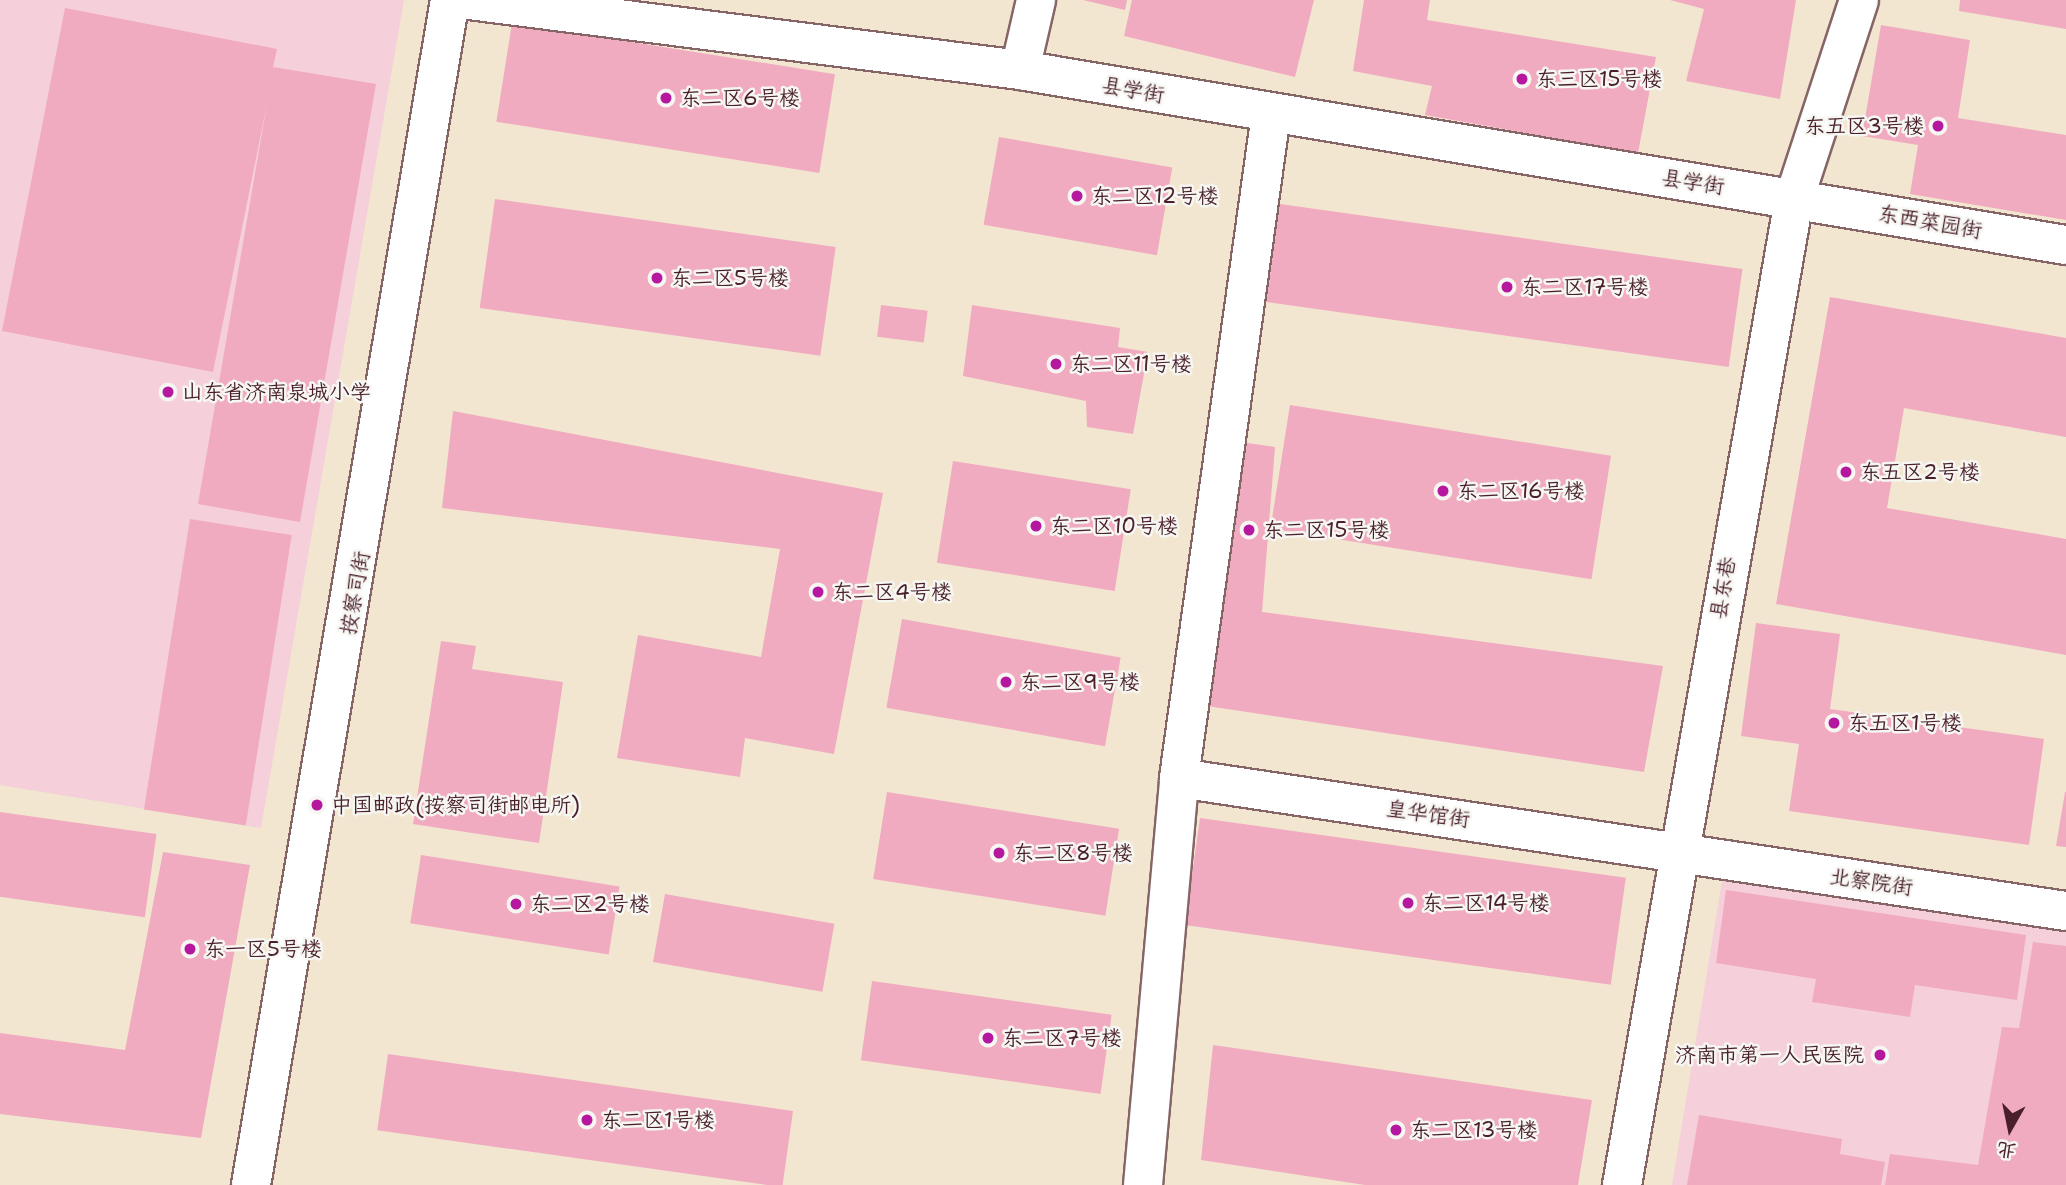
<!DOCTYPE html>
<html>
<head>
<meta charset="utf-8">
<style>
	body { margin:0 }
	#map { position:relative; width:2066px; height:1185px; overflow:hidden; background:#f2e6d0; font-family:"Shantell Sans","LXGW WenKai TC",sans-serif }
	div>[style] { position:absolute }
	[style*='--x'] { left:calc(var(--x)*1px); top:calc(var(--y)*1px); width:calc(var(--w)*1px); rotate:calc(var(--a)*1deg) }
	.built>* { inset:0; background:#f5cfd9 }
	.building>* { inset:0; background:#f1abc0; transform-origin:0 0 }
	.roads { filter:drop-shadow(2px 0 #856565) drop-shadow(-2px 0 #856565) drop-shadow(0 2px #856565) drop-shadow(0 -2px #856565) }
	.street>* { height:38px; margin:-19px; padding:0 19px; transform-origin:19px; border-radius:19px; background:#fff }
	.secondary>* { height:38px; margin:-19px; padding:0 19px; transform-origin:19px; border-radius:19px; background:#fff }
	.dots>* { width:19px; height:19px; translate:-50% -50%; box-sizing:border-box; border:4px solid #f6f6f2; border-radius:50% }
	span { translate:-50% -50%; white-space:nowrap; text-align:center; line-height:1.15; -webkit-text-stroke:5px #f6f6f2; paint-order:stroke }
	.poi-label { font-size:21px; color:#4a1f2b }
	.left { translate:0 -50%; text-align:left }
	.right { translate:-100% -50%; text-align:right }
	.street-label { font-size:21px; color:#4a1f2b }
	.north { position:absolute; left:1975px; top:1094px; width:70px; height:70px; -webkit-text-stroke:5px #f6f6f2; paint-order:stroke; rotate:189deg; font-size:19px; font-weight:700; line-height:28px; text-align:center; color:#4a1f2b }
	.north::after { content:''; display:block; margin:auto; width:24px; height:32px; background:#4a1f2b; clip-path:polygon(50% 0,100% 100%,50% 72%,0 100%) }
</style>
</head>
<body>
<div id="map">
	<div class="built">
		<i style="clip-path:polygon(0 0,404px 0,261px 828px,0 785px)"></i>
		<i style="clip-path:polygon(1723px 875px,2066px 924px,2066px 1185px,1672px 1185px)"></i>
	</div>
	<div class="building">
		<i style="clip-path:polygon(1083px 0,1127px 0,1125px 10px)"></i>
		<i style="clip-path:polygon(1132px 0,1314px 0,1295px 77px,1124px 36px)"></i>
		<i style="clip-path:polygon(1364px 0,1430px 0,1427px 20px,1656px 57px,1638px 153px,1425px 115px,1432px 86px,1353px 71px)"></i>
		<i style="clip-path:polygon(1670px 0,1796px 0,1780px 99px,1686px 81px,1704px 9px)"></i>
		<i style="clip-path:polygon(1960px 0,2066px 0,2066px 29px,1959px 11px)"></i>
		<i style="clip-path:polygon(65px 8px,277px 49px,273px 67px,376px 84px,300px 522px,198px 504px,267px 104px,213px 372px,2px 331px)"></i>
		<i style="left:512px;top:23px;width:327px;height:100px;rotate:9deg"></i>
		<i style="clip-path:polygon(1881px 25px,1970px 40px,1958px 118px,2066px 135px,2066px 220px,1910px 194px,1918px 145px,1862px 136px)"></i>
		<i style="left:999px;top:137px;width:176px;height:89px;rotate:10deg"></i>
		<i style="left:495px;top:199px;width:344px;height:110px;rotate:8deg"></i>
		<i style="left:1280px;top:204px;width:467px;height:99px;rotate:8deg"></i>
		<i style="clip-path:polygon(1830px 297px,2066px 338px,2066px 437px,1904px 408px,1887px 508px,2066px 539px,2066px 655px,1776px 604px)"></i>
		<i style="left:881px;top:305px;width:47px;height:32px;rotate:7deg"></i>
		<i style="clip-path:polygon(972px 305px,1120px 328px,1118px 347px,1148px 352px,1133px 434px,1087px 427px,1086px 401px,963px 376px)"></i>
		<i style="left:1290px;top:405px;width:325px;height:125px;rotate:9deg"></i>
		<i style="clip-path:polygon(453px 411px,883px 493px,834px 754px,745px 738px,740px 777px,617px 758px,638px 635px,761px 657px,780px 549px,442px 508px)"></i>
		<i style="clip-path:polygon(1240px 442px,1275px 447px,1262px 612px,1663px 666px,1644px 772px,1207px 706px)"></i>
		<i style="left:953px;top:461px;width:180px;height:103px;rotate:9deg"></i>
		<i style="left:190px;top:519px;width:103px;height:294px;rotate:9deg"></i>
		<i style="left:902px;top:619px;width:222px;height:90px;rotate:10deg"></i>
		<i style="clip-path:polygon(1756px 623px,1840px 634px,1830px 709px,2044px 739px,2029px 845px,1789px 811px,1799px 744px,1741px 736px)"></i>
		<i style="clip-path:polygon(441px 641px,476px 646px,472px 669px,563px 682px,539px 843px,413px 824px)"></i>
		<i style="left:887px;top:792px;width:235px;height:88px;rotate:9deg"></i>
		<i style="clip-path:polygon(2065px 792px,2066px 792px,2066px 847px,2056px 846px)"></i>
		<i style="left:0;top:812px;width:158px;height:84px;rotate:8deg"></i>
		<i style="left:1200px;top:818px;width:430px;height:108px;rotate:8deg"></i>
		<i style="clip-path:polygon(163px 852px,250px 865px,201px 1138px,0 1114px,0 1033px,125px 1050px)"></i>
		<i style="left:421px;top:855px;width:201px;height:69px;rotate:9deg"></i>
		<i style="clip-path:polygon(1726px 890px,2026px 935px,2017px 1000px,1915px 985px,1910px 1017px,1812px 1002px,1816px 979px,1716px 963px)"></i>
		<i style="left:665px;top:894px;width:172px;height:69px;rotate:10deg"></i>
		<i style="clip-path:polygon(2033px 942px,2066px 946px,2066px 1185px,1885px 1185px,1890px 1154px,1978px 1165px,2002px 1027px,2019px 1028px)"></i>
		<i style="left:872px;top:981px;width:242px;height:80px;rotate:8deg"></i>
		<i style="clip-path:polygon(1213px 1045px,1592px 1100px,1578px 1185px,1365px 1185px,1201px 1160px)"></i>
		<i style="left:388px;top:1054px;width:409px;height:77px;rotate:8deg"></i>
		<i style="clip-path:polygon(1699px 1115px,1842px 1139px,1840px 1154px,1885px 1162px,1881px 1185px,1687px 1185px)"></i>
	</div>
	<div class="roads">
		<div class="street">
			<i style="--x:469;--y:0;--w:555;--a:7.24"></i>
			<i style="--x:1020;--y:70;--w:1061;--a:9.5"></i>
			<i style="--x:1020;--y:70;--w:72;--a:-77.1"></i>
			<i style="--x:1179;--y:778;--w:897;--a:8.53"></i>
			<i style="--x:1143;--y:1185;--w:409;--a:-84.9"></i>
			<i style="--x:1179;--y:778;--w:670;--a:-82.11"></i>
			<i style="--x:1622;--y:1185;--w:1001;--a:-80.1"></i>
			<i style="--x:1794;--y:199;--w:209;--a:-71.9"></i>
		</div>
		<div class="secondary">
			<i style="--x:251;--y:1185;--w:1202;--a:-80.47"></i>
		</div>
	</div>
	<div class="dots">
		<i style="left:1522px;top:79px;background:#b5179e"></i>
		<i style="left:666px;top:98px;background:#b5179e"></i>
		<i style="left:1938px;top:126px;background:#b5179e"></i>
		<i style="left:1077px;top:196px;background:#b5179e"></i>
		<i style="left:657px;top:278px;background:#b5179e"></i>
		<i style="left:1507px;top:287px;background:#b5179e"></i>
		<i style="left:1056px;top:364px;background:#b5179e"></i>
		<i style="left:168px;top:392px;background:#b5179e"></i>
		<i style="left:1846px;top:472px;background:#b5179e"></i>
		<i style="left:1443px;top:491px;background:#b5179e"></i>
		<i style="left:1036px;top:526px;background:#b5179e"></i>
		<i style="left:1249px;top:530px;background:#b5179e"></i>
		<i style="left:818px;top:592px;background:#b5179e"></i>
		<i style="left:1006px;top:682px;background:#b5179e"></i>
		<i style="left:1834px;top:723px;background:#b5179e"></i>
		<i style="left:317px;top:805px;background:#b5179e"></i>
		<i style="left:999px;top:853px;background:#b5179e"></i>
		<i style="left:1408px;top:903px;background:#b5179e"></i>
		<i style="left:516px;top:904px;background:#b5179e"></i>
		<i style="left:190px;top:949px;background:#b5179e"></i>
		<i style="left:988px;top:1038px;background:#b5179e"></i>
		<i style="left:1880px;top:1055px;background:#b5179e"></i>
		<i style="left:587px;top:1120px;background:#b5179e"></i>
		<i style="left:1396px;top:1130px;background:#b5179e"></i>
	</div>
	<div class="poi-label">
		<span class="left" style="left:1536px;top:79px">东三区15号楼</span>
		<span class="left" style="left:680px;top:98px">东二区6号楼</span>
		<span class="right" style="left:1924px;top:126px">东五区3号楼</span>
		<span class="left" style="left:1091px;top:196px">东二区12号楼</span>
		<span class="left" style="left:671px;top:278px">东二区5号楼</span>
		<span class="left" style="left:1521px;top:287px">东二区17号楼</span>
		<span class="left" style="left:1070px;top:364px">东二区11号楼</span>
		<span class="left" style="left:182px;top:392px">山东省济南泉城小学</span>
		<span class="left" style="left:1860px;top:472px">东五区2号楼</span>
		<span class="left" style="left:1457px;top:491px">东二区16号楼</span>
		<span class="left" style="left:1050px;top:526px">东二区10号楼</span>
		<span class="left" style="left:1263px;top:530px">东二区15号楼</span>
		<span class="left" style="left:832px;top:592px">东二区4号楼</span>
		<span class="left" style="left:1020px;top:682px">东二区9号楼</span>
		<span class="left" style="left:1848px;top:723px">东五区1号楼</span>
		<span class="left" style="left:331px;top:805px">中国邮政(按察司街邮电所)</span>
		<span class="left" style="left:1013px;top:853px">东二区8号楼</span>
		<span class="left" style="left:1422px;top:903px">东二区14号楼</span>
		<span class="left" style="left:530px;top:904px">东二区2号楼</span>
		<span class="left" style="left:204px;top:949px">东一区5号楼</span>
		<span class="left" style="left:1002px;top:1038px">东二区7号楼</span>
		<span class="right" style="left:1864px;top:1055px">济南市第一人民医院</span>
		<span class="left" style="left:601px;top:1120px">东二区1号楼</span>
		<span class="left" style="left:1410px;top:1130px">东二区13号楼</span>
	</div>
	<div class="street-label">
		<span style="left:1133px;top:90px;rotate:10deg">县学街</span>
		<span style="left:1693px;top:182px;rotate:9deg">县学街</span>
		<span style="left:1930px;top:222px;rotate:10deg">东西菜园街</span>
		<span style="left:1723px;top:588px;rotate:-80deg">县东巷</span>
		<span style="left:355px;top:593px;rotate:-80deg">按察司街</span>
		<span style="left:1428px;top:814px;rotate:8deg">皇华馆街</span>
		<span style="left:1871px;top:882px;rotate:8deg">北察院街</span>
	</div>
	<div class="north">北</div>
</div>
</body>
</html>
